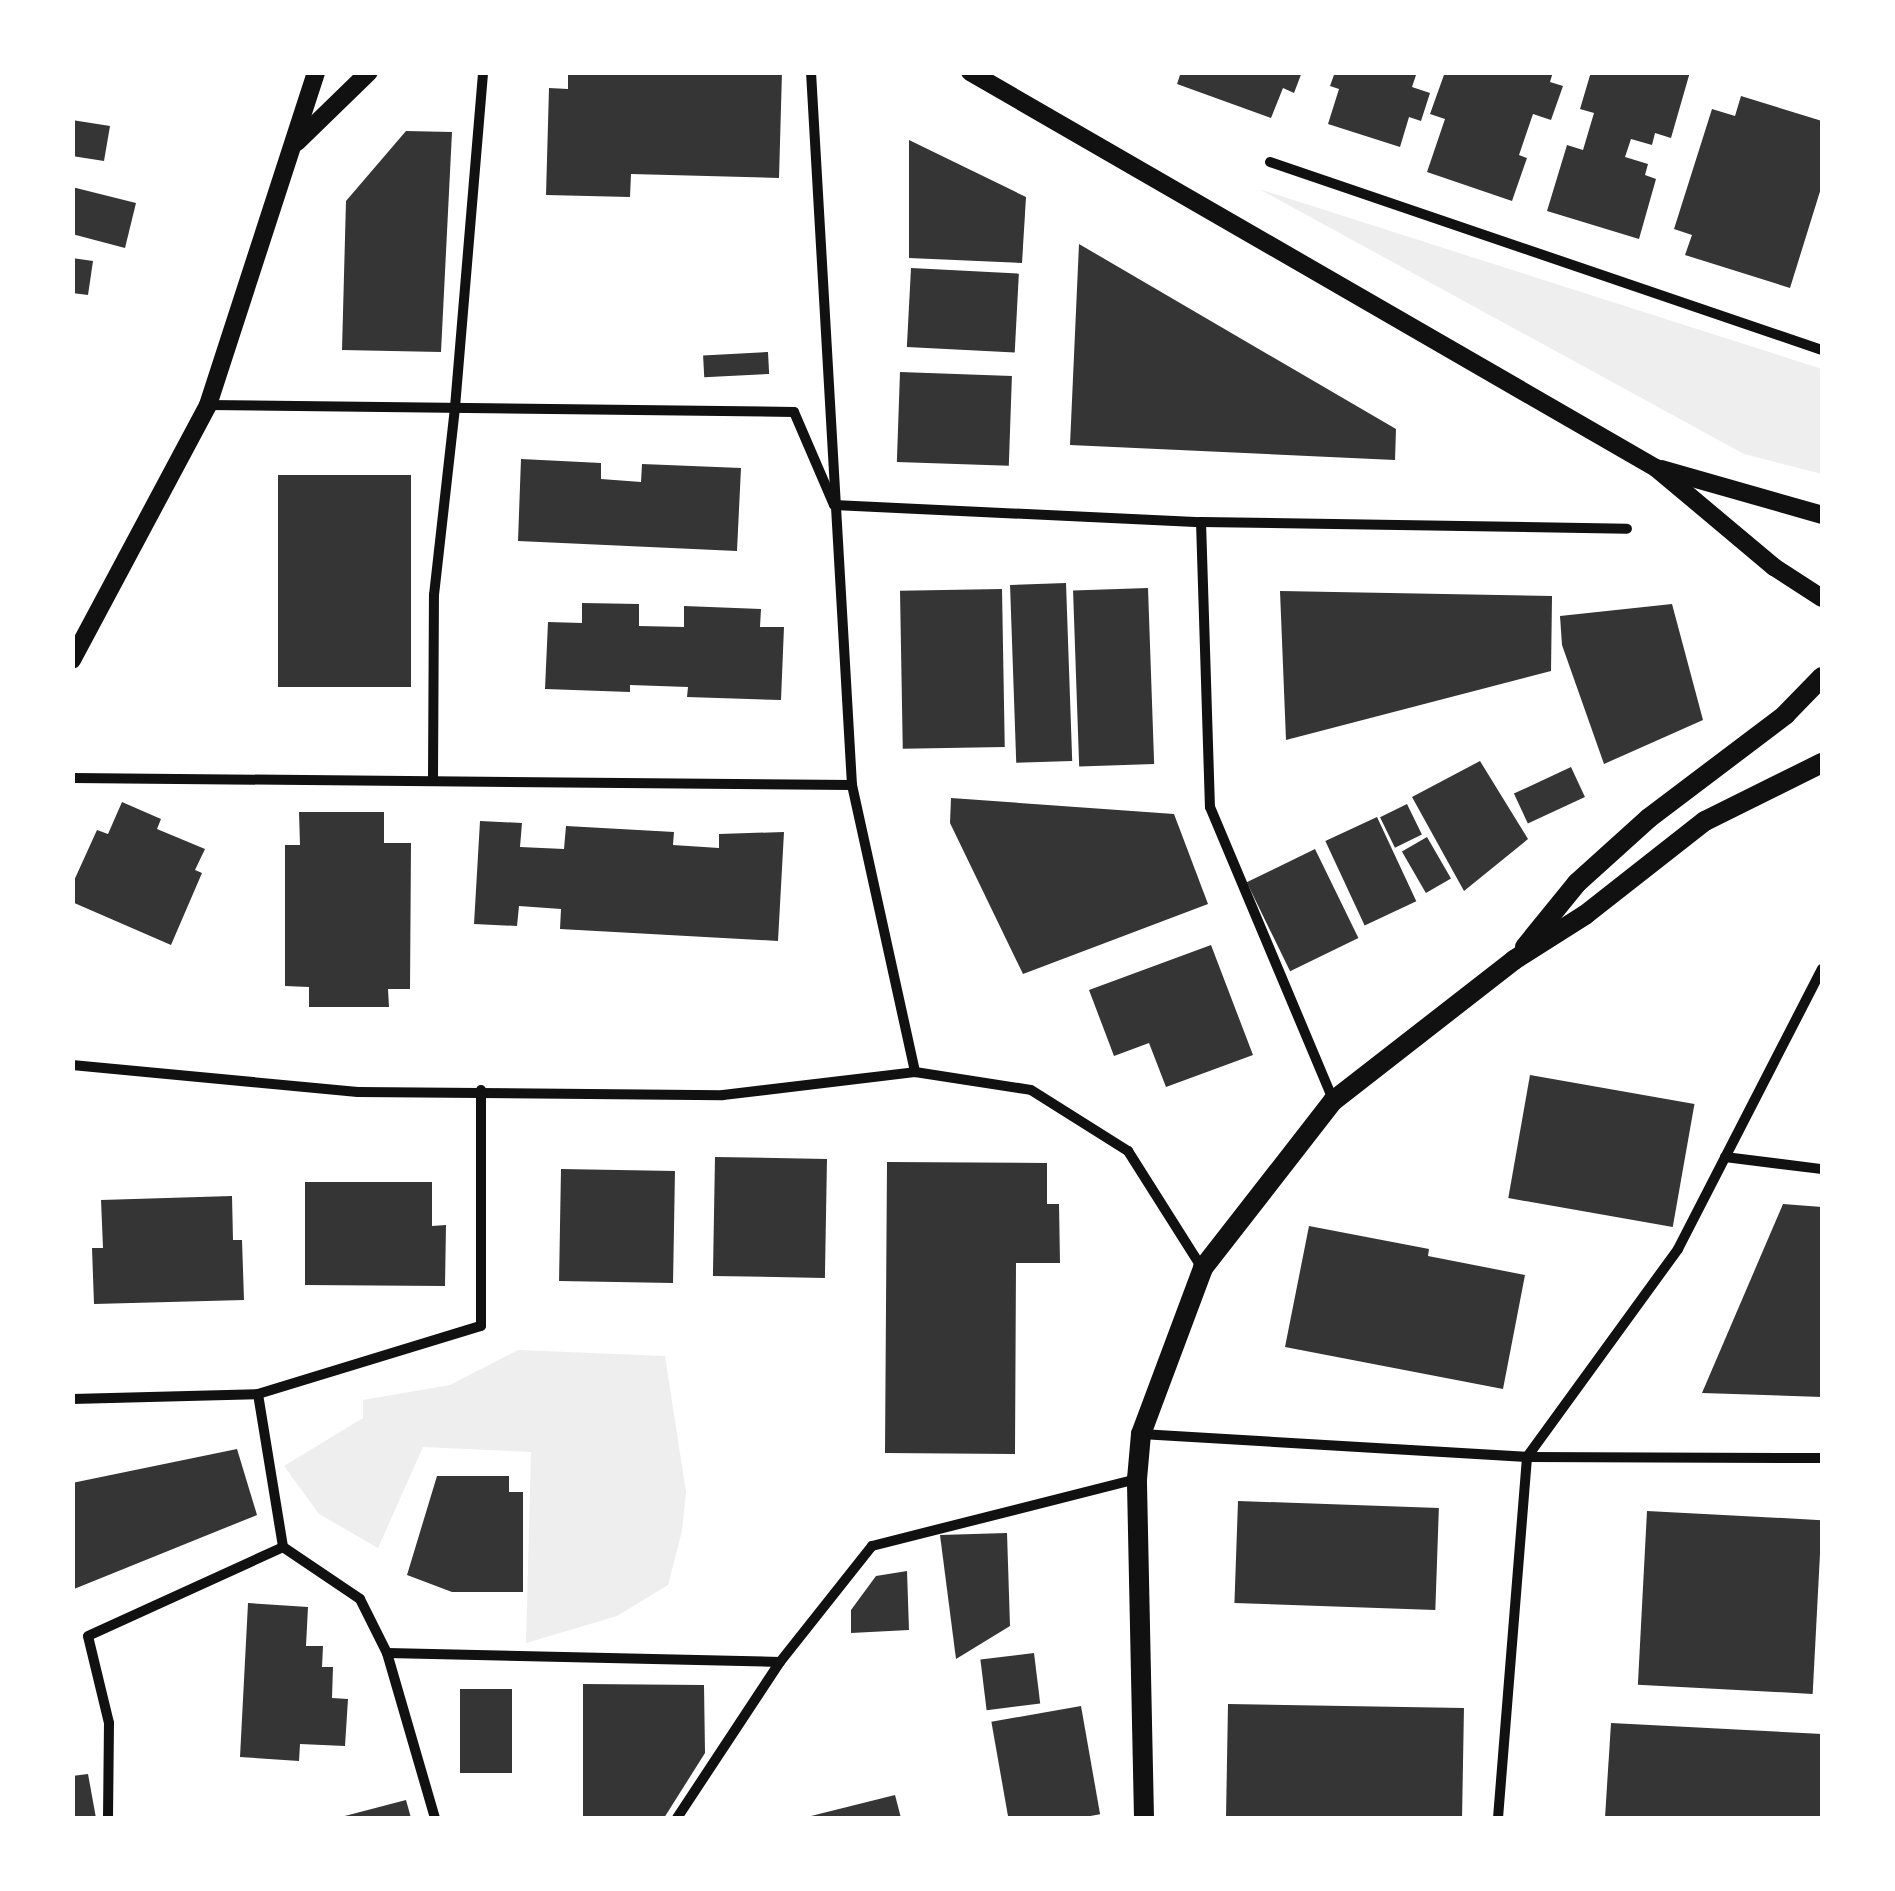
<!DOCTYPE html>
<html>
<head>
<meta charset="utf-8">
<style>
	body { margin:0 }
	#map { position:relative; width:1895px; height:1891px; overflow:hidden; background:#fff; font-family:"Fira Sans Condensed",sans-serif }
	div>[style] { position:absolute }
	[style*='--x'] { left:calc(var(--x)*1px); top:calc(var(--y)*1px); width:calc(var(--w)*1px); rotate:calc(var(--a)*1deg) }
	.green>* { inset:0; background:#eee }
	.building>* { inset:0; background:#353535; transform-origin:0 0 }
	.minor>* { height:10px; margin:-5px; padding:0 5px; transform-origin:5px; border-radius:5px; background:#111 }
	.tertiary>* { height:18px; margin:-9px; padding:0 9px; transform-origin:9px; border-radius:9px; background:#111 }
	.secondary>* { height:20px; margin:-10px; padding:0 10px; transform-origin:10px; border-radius:10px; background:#111 }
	span { translate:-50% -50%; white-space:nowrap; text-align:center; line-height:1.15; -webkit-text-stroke:10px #fff; paint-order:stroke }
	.frame { position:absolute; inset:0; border:75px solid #fff; pointer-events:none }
</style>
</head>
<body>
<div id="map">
	<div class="green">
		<i style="clip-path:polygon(1259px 189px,1822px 369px,1822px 474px,1744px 454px)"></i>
		<i style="clip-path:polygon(518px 1350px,665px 1356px,686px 1492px,682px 1531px,668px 1585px,617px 1616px,526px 1643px,531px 1452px,423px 1447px,378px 1548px,319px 1514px,284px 1466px,363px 1418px,363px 1400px,450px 1385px)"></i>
	</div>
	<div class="building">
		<i style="clip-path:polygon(568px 72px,782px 72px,779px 178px,631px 174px,630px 197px,546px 195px,549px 88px,568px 89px)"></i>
		<i style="clip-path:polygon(1181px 72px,1302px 72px,1294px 93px,1283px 88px,1271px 118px,1177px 84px)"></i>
		<i style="clip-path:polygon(1335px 72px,1417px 72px,1412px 87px,1430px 93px,1421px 121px,1409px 117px,1400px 147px,1328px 124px,1339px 89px,1330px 86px)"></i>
		<i style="clip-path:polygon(1445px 72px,1553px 72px,1550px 82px,1563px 86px,1551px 120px,1533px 114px,1519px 155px,1527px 158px,1512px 201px,1427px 172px,1445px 119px,1430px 114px)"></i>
		<i style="clip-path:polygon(1591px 72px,1690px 72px,1671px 138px,1655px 133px,1652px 145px,1631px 139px,1625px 157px,1648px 164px,1645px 175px,1656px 179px,1639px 239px,1547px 211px,1567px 145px,1583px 150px,1594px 113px,1580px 109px)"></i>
		<i style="clip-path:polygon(1741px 96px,1822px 121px,1822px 185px,1790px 288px,1685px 255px,1692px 235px,1674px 229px,1712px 109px,1735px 116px)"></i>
		<i style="clip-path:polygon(72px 120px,110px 126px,104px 161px,72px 156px)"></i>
		<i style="clip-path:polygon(406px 131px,452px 132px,441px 352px,342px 350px,346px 201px)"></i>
		<i style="clip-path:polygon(909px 140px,1026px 197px,1022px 263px,909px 258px)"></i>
		<i style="clip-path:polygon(72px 187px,136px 203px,125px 248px,72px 234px)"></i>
		<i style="clip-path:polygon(1079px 244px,1396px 429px,1395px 460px,1070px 445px)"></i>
		<i style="clip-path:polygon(72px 258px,93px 261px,88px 295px,72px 293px)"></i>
		<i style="left:911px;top:268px;width:108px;height:79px;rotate:3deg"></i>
		<i style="left:768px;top:352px;width:22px;height:65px;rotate:87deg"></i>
		<i style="left:900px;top:372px;width:112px;height:90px;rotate:2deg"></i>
		<i style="clip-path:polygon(521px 459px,601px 463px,601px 479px,641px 482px,642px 464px,741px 468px,737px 551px,518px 541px)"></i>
		<i style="left:278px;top:475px;width:133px;height:212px"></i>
		<i style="left:1066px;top:583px;width:178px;height:56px;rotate:88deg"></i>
		<i style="left:1148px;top:588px;width:176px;height:75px;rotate:88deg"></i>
		<i style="left:1002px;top:589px;width:158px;height:102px;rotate:89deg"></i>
		<i style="clip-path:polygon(1280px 591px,1552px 596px,1551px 671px,1286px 740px)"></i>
		<i style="clip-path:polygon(582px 603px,639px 604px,639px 626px,684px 627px,684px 606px,761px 609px,760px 627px,784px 627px,781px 700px,687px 697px,688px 687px,630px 685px,630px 692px,545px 689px,548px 622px,582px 623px)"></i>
		<i style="clip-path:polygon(1672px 604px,1703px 720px,1604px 764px,1562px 645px,1560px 616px)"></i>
		<i style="clip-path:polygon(1480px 761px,1528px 839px,1464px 891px,1412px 797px)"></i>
		<i style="left:1571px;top:767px;width:33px;height:63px;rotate:65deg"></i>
		<i style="clip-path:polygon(951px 798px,1174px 814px,1208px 904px,1023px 974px,950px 823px)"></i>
		<i style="clip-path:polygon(122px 802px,161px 819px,157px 829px,205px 849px,195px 870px,202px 873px,171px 945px,72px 902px,72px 885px,97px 830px,108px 834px)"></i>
		<i style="left:1407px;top:804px;width:34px;height:30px;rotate:64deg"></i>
		<i style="clip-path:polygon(299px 812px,384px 812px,384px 843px,411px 843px,410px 989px,388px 989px,389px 1007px,309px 1007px,309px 987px,285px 986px,285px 845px,300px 845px)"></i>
		<i style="left:1377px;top:817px;width:93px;height:57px;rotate:65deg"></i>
		<i style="clip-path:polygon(480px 821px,522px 823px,520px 847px,564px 849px,566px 826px,674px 832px,673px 845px,719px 848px,719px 834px,784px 832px,778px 941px,560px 929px,561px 909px,519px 906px,517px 926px,474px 924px)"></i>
		<i style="left:1427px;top:837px;width:48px;height:29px;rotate:60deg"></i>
		<i style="left:1315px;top:849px;width:99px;height:76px;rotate:64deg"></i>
		<i style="clip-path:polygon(1211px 945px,1253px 1055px,1166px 1087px,1149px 1043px,1114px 1056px,1089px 990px)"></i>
		<i style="left:1530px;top:1075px;width:167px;height:125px;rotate:10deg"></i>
		<i style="left:715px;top:1157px;width:112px;height:119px;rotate:1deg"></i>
		<i style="clip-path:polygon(887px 1162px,1047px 1163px,1047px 1204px,1059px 1204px,1060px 1263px,1016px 1263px,1015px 1454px,885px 1453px)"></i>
		<i style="left:561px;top:1169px;width:114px;height:112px;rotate:1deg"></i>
		<i style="clip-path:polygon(305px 1182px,432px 1182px,432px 1226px,446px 1225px,445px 1286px,305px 1285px)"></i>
		<i style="clip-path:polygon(232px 1196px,233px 1240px,242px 1240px,244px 1300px,94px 1304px,92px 1248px,103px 1248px,101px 1200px)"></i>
		<i style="clip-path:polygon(1783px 1204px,1822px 1207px,1822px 1397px,1702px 1393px)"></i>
		<i style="clip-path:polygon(1309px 1226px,1429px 1249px,1428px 1256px,1525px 1275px,1503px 1389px,1285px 1347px)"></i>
		<i style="clip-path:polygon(237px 1449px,257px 1515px,74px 1589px,72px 1483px)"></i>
		<i style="clip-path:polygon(437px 1476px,509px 1476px,509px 1492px,523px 1492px,523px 1592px,452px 1592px,407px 1575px)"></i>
		<i style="left:1238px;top:1501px;width:201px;height:102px;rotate:2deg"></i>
		<i style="left:1647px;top:1511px;width:175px;height:174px;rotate:3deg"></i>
		<i style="clip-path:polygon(1007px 1533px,1010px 1626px,956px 1659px,940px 1535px)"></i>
		<i style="clip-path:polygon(907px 1571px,909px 1630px,851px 1633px,851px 1610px,876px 1576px)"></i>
		<i style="clip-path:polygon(248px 1603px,308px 1607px,306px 1646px,323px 1646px,322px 1667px,333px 1667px,332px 1698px,348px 1699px,345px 1746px,300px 1744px,299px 1761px,240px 1757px)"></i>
		<i style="left:1034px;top:1653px;width:51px;height:54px;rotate:83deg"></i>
		<i style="clip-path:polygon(583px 1684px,704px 1685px,705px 1753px,664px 1818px,583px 1818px)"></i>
		<i style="left:460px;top:1689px;width:52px;height:84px"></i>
		<i style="left:1228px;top:1704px;width:236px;height:114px;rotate:1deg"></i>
		<i style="left:1081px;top:1706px;width:110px;height:91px;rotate:80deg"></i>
		<i style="clip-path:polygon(1611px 1723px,1822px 1734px,1822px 1818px,1605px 1818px)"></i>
		<i style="clip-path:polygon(88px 1774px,96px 1818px,72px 1818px,72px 1776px)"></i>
		<i style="clip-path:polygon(895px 1795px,901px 1818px,807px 1818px,807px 1817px)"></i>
		<i style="clip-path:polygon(406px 1800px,411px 1818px,341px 1818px,341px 1817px)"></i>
	</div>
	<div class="minor">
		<i style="--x:811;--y:72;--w:714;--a:86.71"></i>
		<i style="--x:852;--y:785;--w:294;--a:77.6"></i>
		<i style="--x:915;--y:1072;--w:117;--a:8.8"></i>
		<i style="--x:1031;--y:1090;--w:115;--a:32.2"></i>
		<i style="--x:1128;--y:1151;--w:138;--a:57.7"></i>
		<i style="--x:1270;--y:162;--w:583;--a:18.81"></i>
		<i style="--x:208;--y:405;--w:586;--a:0.68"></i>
		<i style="--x:794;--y:412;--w:101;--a:66.7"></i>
		<i style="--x:834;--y:505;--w:367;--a:2.7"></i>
		<i style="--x:1201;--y:522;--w:426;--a:0.9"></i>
		<i style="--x:1201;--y:522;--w:285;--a:88.2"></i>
		<i style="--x:1210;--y:807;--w:318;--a:67.2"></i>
		<i style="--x:72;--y:778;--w:780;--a:0.51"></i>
		<i style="--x:433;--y:779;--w:184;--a:-89.7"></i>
		<i style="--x:434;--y:595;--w:189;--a:-83.6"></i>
		<i style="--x:455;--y:407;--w:336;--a:-85.2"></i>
		<i style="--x:72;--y:1065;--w:287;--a:5.4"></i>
		<i style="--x:358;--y:1092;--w:365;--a:0.5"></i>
		<i style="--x:723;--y:1095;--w:193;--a:-6.8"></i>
		<i style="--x:1725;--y:1157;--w:98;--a:7.1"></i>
		<i style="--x:258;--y:1394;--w:155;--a:80.7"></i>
		<i style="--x:72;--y:1399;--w:186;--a:-1.5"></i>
		<i style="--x:258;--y:1394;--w:233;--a:-17"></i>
		<i style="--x:481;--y:1326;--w:236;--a:-90"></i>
		<i style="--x:1141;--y:1434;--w:387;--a:3.4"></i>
		<i style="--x:1527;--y:1457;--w:295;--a:0.2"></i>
		<i style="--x:387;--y:1653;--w:393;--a:1.3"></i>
		<i style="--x:108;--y:1818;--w:95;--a:-89.4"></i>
		<i style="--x:109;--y:1723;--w:89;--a:-103.6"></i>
		<i style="--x:88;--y:1636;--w:214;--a:-24.5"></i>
		<i style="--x:283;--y:1547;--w:93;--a:34"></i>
		<i style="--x:360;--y:1599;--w:60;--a:63.4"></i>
		<i style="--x:387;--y:1653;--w:172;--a:73.8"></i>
		<i style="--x:677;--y:1818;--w:187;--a:-56.6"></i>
		<i style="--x:780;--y:1662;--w:148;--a:-51.6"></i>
		<i style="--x:872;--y:1546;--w:272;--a:-14.2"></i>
		<i style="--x:1498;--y:1818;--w:362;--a:-85.4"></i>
		<i style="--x:1527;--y:1457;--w:257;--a:-54"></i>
		<i style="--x:1678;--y:1249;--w:315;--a:-62.8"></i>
	</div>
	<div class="tertiary">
		<i style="--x:970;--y:72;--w:792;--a:30"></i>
		<i style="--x:1656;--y:468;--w:154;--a:40"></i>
		<i style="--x:1774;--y:567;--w:57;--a:32.9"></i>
		<i style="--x:297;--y:142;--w:100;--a:-44.2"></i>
		<i style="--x:1661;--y:469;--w:167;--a:15.9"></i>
		<i style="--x:72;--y:660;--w:289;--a:-61.9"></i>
		<i style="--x:208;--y:405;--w:350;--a:-72"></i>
	</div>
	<div class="secondary">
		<i style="--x:1525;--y:947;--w:82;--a:-50.9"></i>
		<i style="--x:1577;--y:883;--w:97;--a:-42.1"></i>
		<i style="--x:1649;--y:818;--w:171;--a:-37.1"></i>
		<i style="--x:1785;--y:715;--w:53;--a:-45.8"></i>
		<i style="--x:1144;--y:1818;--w:339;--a:-91.2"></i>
		<i style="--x:1137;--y:1479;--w:45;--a:-84.9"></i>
		<i style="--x:1141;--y:1434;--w:177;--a:-69.5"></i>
		<i style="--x:1203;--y:1268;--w:212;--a:-52.1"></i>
		<i style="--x:1333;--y:1101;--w:229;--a:-37.9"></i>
		<i style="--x:1514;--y:960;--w:84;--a:-32.4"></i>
		<i style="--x:1585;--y:915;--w:152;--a:-38.1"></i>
		<i style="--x:1705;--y:821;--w:131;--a:-26.4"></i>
	</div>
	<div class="frame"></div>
</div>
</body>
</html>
